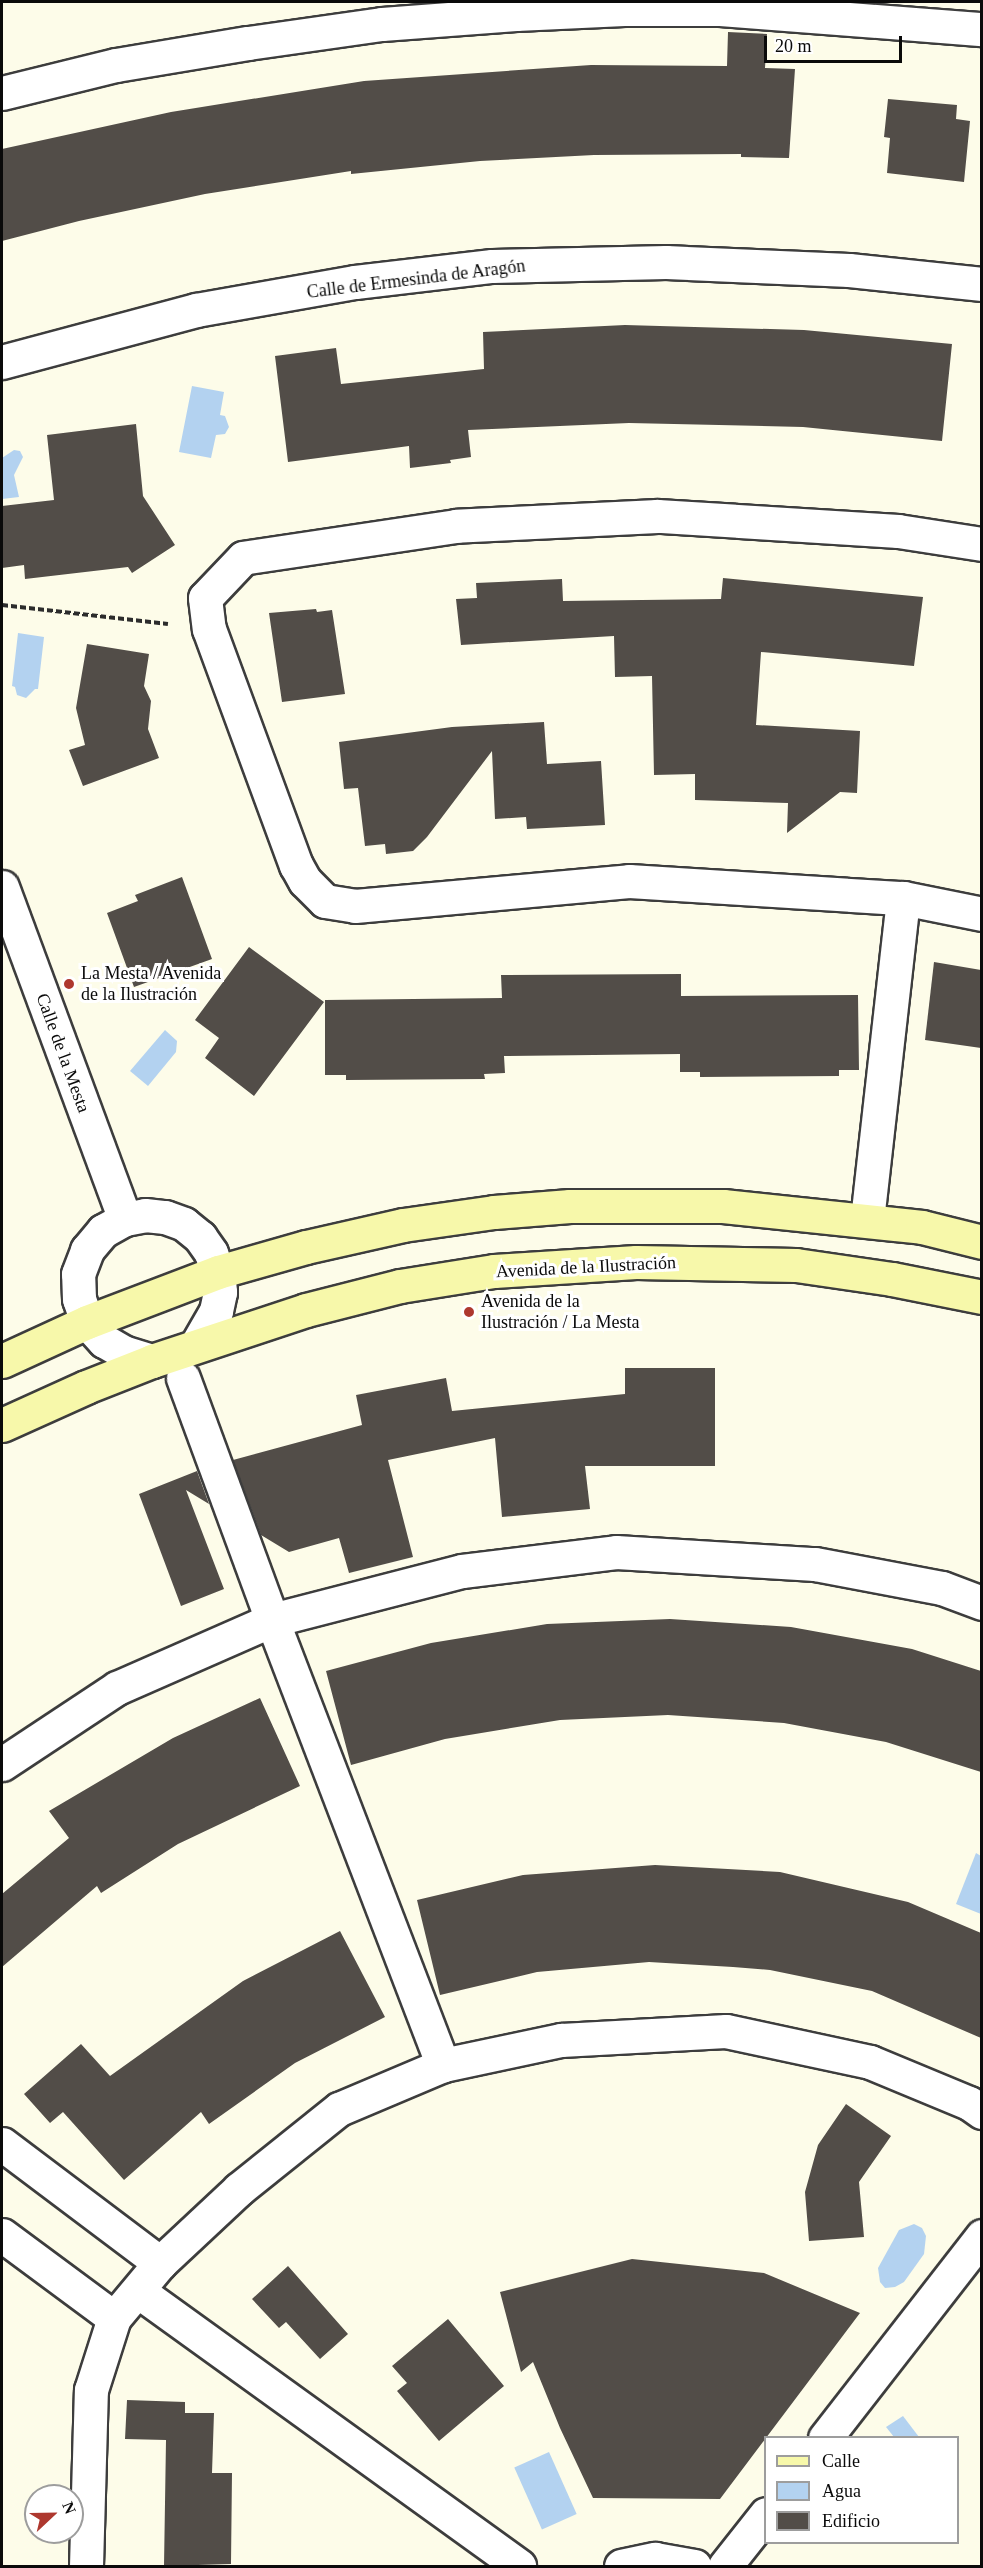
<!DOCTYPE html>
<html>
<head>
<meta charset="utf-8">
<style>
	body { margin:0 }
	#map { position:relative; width:983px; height:2568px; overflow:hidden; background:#fdfce9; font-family:"Times New Roman",serif }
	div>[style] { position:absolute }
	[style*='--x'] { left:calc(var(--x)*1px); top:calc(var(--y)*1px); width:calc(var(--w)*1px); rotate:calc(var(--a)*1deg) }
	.water>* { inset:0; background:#b3d2f0; transform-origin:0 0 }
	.building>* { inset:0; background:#524d48 }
	.path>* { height:4px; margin-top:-2px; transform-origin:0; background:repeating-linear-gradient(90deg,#2c2c2c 0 6px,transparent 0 9px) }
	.roads { filter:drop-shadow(2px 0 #3d3d3d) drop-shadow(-2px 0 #3d3d3d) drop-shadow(0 2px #3d3d3d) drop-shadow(0 -2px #3d3d3d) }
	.street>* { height:33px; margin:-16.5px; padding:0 16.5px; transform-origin:16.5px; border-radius:16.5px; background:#fff }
	.secondary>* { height:33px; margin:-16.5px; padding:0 16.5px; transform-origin:16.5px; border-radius:16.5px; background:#f7f8aa }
	.dots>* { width:16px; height:16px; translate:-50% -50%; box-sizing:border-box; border:3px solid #fff; border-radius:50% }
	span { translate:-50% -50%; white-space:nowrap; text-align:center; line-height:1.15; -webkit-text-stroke:6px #fff; paint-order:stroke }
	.street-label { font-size:18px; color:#0a0a0a }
	.poi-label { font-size:18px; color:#0a0a0a }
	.left { translate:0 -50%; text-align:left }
	.frame { position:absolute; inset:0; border:3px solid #0a0a0a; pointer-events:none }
	.legend { position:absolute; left:764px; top:2436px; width:195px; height:108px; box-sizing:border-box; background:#fff; border:2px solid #9d9d9d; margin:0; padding:8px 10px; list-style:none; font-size:18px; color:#0a0a0a }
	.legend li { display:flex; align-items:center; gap:12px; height:30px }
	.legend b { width:30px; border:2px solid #9d9d9d }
	.north { position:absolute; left:24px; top:2484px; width:60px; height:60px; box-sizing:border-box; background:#fff; border:2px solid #9d9d9d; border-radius:50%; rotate:68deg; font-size:16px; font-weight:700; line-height:24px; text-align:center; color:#0a0a0a }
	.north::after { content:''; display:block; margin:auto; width:21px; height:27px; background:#ae382f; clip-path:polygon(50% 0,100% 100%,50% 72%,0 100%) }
	.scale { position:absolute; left:764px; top:36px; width:138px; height:27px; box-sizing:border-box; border:3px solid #0a0a0a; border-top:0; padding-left:8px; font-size:18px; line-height:21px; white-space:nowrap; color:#0a0a0a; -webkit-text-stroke:4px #fff; paint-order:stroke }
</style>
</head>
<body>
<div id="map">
	<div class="water">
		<i style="clip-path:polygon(192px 386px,224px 392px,220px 415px,225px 416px,229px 427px,225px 434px,216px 435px,211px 458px,179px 452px)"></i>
		<i style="clip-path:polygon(14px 450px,20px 451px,23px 457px,14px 475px,19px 497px,2px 499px,2px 458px)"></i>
		<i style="clip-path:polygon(18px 633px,44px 637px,38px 689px,35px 689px,26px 698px,17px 695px,15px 687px,12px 686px)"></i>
		<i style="clip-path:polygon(165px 1030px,177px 1041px,176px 1052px,148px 1086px,130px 1071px)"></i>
		<i style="clip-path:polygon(976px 1853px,981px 1856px,981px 1914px,956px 1904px)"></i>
		<i style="clip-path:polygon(914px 2224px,922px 2228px,926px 2236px,924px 2254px,904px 2282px,895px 2287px,885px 2288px,880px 2282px,878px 2268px,899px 2230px)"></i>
		<i style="clip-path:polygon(903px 2416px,919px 2437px,894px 2437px,886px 2427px)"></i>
		<i style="left:549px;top:2452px;width:68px;height:38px;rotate:66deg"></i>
	</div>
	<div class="building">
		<i style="clip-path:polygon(728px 32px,767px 34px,765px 68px,795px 69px,789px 158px,741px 157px,741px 154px,594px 155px,480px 161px,351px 174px,351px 171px,205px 194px,79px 221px,2px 241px,2px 149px,171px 112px,364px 81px,591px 65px,727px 66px)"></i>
		<i style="clip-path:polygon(888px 99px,957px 105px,956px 119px,970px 121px,964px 182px,887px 173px,890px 138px,884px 137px)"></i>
		<i style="clip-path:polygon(625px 325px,804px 330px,952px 344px,942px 441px,803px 427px,629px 423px,468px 430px,471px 457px,450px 460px,451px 463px,410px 468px,409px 446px,288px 462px,275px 356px,336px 348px,341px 384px,484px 369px,483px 332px)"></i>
		<i style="clip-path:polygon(136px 424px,143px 496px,175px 545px,132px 573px,128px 567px,25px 579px,24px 565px,2px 568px,2px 506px,54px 500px,47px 435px)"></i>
		<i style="clip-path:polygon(723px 578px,923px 597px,914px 666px,761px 652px,756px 725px,860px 731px,857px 793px,840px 792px,787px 833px,788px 803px,695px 800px,695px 774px,654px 775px,652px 676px,615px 677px,614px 636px,461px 645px,456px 599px,477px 598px,476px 583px,562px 579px,563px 601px,721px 599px)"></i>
		<i style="clip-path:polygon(316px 609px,317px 612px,332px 610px,345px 694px,282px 702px,269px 613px)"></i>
		<i style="clip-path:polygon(87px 644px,149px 654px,144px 686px,151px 701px,148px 729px,159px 758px,83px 786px,69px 750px,85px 745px,76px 708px)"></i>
		<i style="clip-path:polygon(544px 722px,547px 764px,601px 761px,605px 825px,527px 829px,526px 817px,495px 819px,492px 751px,427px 837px,413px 851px,386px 854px,385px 844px,365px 846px,358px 788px,344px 789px,339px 742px,452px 727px)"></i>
		<i style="clip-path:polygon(182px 877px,212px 959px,134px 987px,107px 913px,138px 901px,135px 895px)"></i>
		<i style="clip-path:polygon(249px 947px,324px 1002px,254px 1096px,205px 1058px,219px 1038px,195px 1020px)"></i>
		<i style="clip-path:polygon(934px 962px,981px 970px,981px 1048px,925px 1040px)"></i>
		<i style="clip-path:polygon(681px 974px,681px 996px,858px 995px,859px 1070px,839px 1070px,839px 1076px,700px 1077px,700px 1072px,680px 1072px,680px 1054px,504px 1056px,505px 1073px,484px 1074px,485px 1079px,346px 1080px,346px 1075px,325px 1075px,325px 1000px,502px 998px,501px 975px)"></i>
		<i style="clip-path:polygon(625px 1368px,715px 1368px,715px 1466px,585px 1466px,590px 1509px,502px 1517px,495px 1438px,388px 1460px,413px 1557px,349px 1573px,339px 1538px,289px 1552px,261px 1535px,233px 1460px,362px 1425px,356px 1395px,446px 1378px,452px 1411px,625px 1394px)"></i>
		<i style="clip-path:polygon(197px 1471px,209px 1504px,186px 1490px,224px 1589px,181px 1606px,139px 1494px)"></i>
		<i style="clip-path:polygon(670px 1619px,791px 1627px,912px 1649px,981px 1671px,981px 1772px,886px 1742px,784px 1723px,668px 1715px,560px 1720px,445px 1739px,351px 1765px,326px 1671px,431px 1643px,547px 1624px)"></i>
		<i style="clip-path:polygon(260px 1698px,300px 1786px,178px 1844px,101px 1893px,97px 1886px,2px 1967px,2px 1894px,69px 1838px,49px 1811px,173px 1738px)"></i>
		<i style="clip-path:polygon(655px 1865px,780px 1872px,908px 1902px,981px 1933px,981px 2038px,872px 1991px,770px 1970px,733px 1967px,649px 1962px,537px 1972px,440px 1995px,417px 1900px,523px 1875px)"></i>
		<i style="clip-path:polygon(340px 1931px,385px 2017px,295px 2063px,209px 2124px,201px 2112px,124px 2180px,63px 2112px,50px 2123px,24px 2094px,81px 2044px,110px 2076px,243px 1981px)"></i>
		<i style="clip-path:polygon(846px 2104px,891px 2136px,859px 2182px,864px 2237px,809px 2241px,805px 2192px,818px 2145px)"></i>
		<i style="clip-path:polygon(632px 2259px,764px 2273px,860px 2313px,720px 2499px,593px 2498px,560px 2428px,533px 2362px,521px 2372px,500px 2292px)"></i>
		<i style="clip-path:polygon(288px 2266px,348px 2334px,320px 2359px,286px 2322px,279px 2328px,252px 2299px)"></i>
		<i style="clip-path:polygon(448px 2319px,504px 2386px,439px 2441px,397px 2391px,407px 2383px,392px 2366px)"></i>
		<i style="clip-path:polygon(127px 2400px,185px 2402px,185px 2413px,214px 2413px,212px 2473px,232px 2473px,231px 2564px,164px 2566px,166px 2440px,125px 2439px)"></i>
	</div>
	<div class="path">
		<i style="--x:2;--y:605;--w:167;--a:6.5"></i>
	</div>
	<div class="roads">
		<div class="street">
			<i style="--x:2;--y:93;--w:117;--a:-13.8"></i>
			<i style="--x:116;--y:65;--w:134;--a:-9.5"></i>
			<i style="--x:248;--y:43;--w:135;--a:-8.1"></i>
			<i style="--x:382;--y:24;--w:134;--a:-4.3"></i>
			<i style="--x:516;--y:14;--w:108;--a:-2.7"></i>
			<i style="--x:624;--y:9;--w:96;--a:0"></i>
			<i style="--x:720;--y:9;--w:263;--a:4.4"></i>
			<i style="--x:2;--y:362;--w:201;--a:-15"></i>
			<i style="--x:196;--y:310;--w:161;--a:-10"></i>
			<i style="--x:355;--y:282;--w:138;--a:-6.7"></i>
			<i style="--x:492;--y:266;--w:174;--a:-1.3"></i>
			<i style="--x:666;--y:262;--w:183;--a:2.5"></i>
			<i style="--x:849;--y:270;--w:134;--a:6"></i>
			<i style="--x:982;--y:544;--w:85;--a:-171.2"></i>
			<i style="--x:898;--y:531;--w:241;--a:-176.4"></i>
			<i style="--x:657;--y:516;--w:201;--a:177.2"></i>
			<i style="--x:456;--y:526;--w:215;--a:171.5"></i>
			<i style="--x:243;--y:558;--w:55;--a:133.5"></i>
			<i style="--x:205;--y:598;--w:31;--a:83"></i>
			<i style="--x:209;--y:629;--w:252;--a:69.8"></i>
			<i style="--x:296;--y:865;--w:18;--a:61"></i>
			<i style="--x:305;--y:881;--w:28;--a:45"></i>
			<i style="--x:325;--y:901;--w:30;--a:9"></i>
			<i style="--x:355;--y:906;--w:275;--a:-5.2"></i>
			<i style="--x:629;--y:881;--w:275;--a:3.6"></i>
			<i style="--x:903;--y:898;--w:81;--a:11.4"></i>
			<i style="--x:2;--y:887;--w:354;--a:69.7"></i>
			<i style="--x:867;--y:1220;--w:324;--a:-83.6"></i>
			<i style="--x:152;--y:1361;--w:28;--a:-163"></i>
			<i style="--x:125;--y:1353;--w:24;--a:-150"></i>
			<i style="--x:104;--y:1341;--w:25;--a:-132"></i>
			<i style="--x:87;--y:1322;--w:24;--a:-109"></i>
			<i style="--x:79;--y:1299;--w:25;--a:-92"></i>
			<i style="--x:78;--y:1274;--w:26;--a:-69"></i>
			<i style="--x:87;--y:1250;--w:25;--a:-50"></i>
			<i style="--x:103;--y:1231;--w:25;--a:-29"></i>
			<i style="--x:125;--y:1219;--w:20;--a:-11"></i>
			<i style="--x:145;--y:1215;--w:20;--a:6"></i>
			<i style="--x:165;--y:1217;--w:20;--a:20"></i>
			<i style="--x:184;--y:1224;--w:21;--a:39"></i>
			<i style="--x:200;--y:1237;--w:19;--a:55"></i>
			<i style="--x:211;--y:1253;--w:20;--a:70"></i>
			<i style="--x:218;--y:1272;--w:20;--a:84"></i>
			<i style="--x:220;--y:1292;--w:19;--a:102"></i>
			<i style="--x:216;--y:1311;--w:39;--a:120"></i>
			<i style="--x:183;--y:1378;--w:258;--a:69.8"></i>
			<i style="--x:272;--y:1620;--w:477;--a:69"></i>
			<i style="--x:2;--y:1764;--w:138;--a:-33.5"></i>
			<i style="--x:117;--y:1688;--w:169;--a:-23.7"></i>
			<i style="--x:272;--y:1620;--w:196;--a:-14.5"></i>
			<i style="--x:462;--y:1571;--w:155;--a:-7"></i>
			<i style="--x:616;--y:1552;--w:199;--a:3.5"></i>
			<i style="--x:815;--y:1564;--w:129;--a:10.7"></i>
			<i style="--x:942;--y:1588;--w:43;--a:20.6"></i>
			<i style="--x:2;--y:2144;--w:198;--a:37"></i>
			<i style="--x:2;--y:2235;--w:139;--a:36.5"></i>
			<i style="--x:138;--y:2291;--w:470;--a:35.8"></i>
			<i style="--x:825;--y:2438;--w:256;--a:-52.1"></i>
			<i style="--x:86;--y:2566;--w:176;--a:-88.4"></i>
			<i style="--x:91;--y:2390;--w:76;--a:-72.3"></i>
			<i style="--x:114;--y:2318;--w:72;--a:-50.1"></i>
			<i style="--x:160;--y:2263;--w:108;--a:-43.1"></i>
			<i style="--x:239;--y:2189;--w:128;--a:-38.7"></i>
			<i style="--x:339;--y:2109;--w:113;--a:-22.9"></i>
			<i style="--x:443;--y:2065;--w:121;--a:-12"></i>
			<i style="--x:561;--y:2040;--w:165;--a:-3.1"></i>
			<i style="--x:726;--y:2031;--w:147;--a:12.1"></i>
			<i style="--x:870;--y:2062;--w:107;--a:22.5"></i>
			<i style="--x:969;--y:2103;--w:16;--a:35"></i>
			<i style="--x:621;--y:2566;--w:35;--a:-12"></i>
			<i style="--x:655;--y:2559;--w:40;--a:10"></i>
			<i style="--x:725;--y:2566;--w:66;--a:-51.7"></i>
		</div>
		<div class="secondary">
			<i style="--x:2;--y:1361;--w:94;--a:-24.6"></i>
			<i style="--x:87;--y:1322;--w:140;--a:-20.9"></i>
			<i style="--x:218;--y:1272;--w:91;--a:-15.9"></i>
			<i style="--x:306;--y:1247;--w:99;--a:-12.8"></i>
			<i style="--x:403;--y:1225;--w:92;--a:-8.1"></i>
			<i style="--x:494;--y:1212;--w:76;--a:-4.5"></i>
			<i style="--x:570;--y:1206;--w:153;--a:0"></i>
			<i style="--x:723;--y:1206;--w:200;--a:6"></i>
			<i style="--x:922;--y:1227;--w:62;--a:14"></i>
			<i style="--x:2;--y:1425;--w:92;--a:-24.3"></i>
			<i style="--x:86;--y:1387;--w:71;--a:-21.5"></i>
			<i style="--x:152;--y:1361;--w:162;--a:-18.3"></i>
			<i style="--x:306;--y:1310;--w:97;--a:-14.3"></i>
			<i style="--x:400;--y:1286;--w:95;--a:-9.1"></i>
			<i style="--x:494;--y:1271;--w:142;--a:-3.6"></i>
			<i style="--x:636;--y:1262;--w:160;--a:1.1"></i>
			<i style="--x:796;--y:1265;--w:97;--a:8.3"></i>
			<i style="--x:892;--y:1279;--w:92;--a:11.3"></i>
		</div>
	</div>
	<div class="dots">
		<i style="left:69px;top:984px;background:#ae382f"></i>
		<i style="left:469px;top:1312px;background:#ae382f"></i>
	</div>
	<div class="street-label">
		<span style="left:416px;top:279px;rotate:-7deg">Calle de Ermesinda de Aragón</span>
		<span style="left:63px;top:1053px;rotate:70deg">Calle de la Mesta</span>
		<span style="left:586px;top:1267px;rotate:-3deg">Avenida de la Ilustración</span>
	</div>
	<div class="poi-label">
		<span class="left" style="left:81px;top:984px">La Mesta / Avenida<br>de la Ilustración</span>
		<span class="left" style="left:481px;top:1312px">Avenida de la<br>Ilustración / La Mesta</span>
	</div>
	<div class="frame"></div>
	<ul class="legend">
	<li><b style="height:8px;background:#f7f8aa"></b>Calle</li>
	<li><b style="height:16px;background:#b3d2f0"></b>Agua</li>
	<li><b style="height:16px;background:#524d48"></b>Edificio</li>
	</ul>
	<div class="north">N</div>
	<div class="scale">20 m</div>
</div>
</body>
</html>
